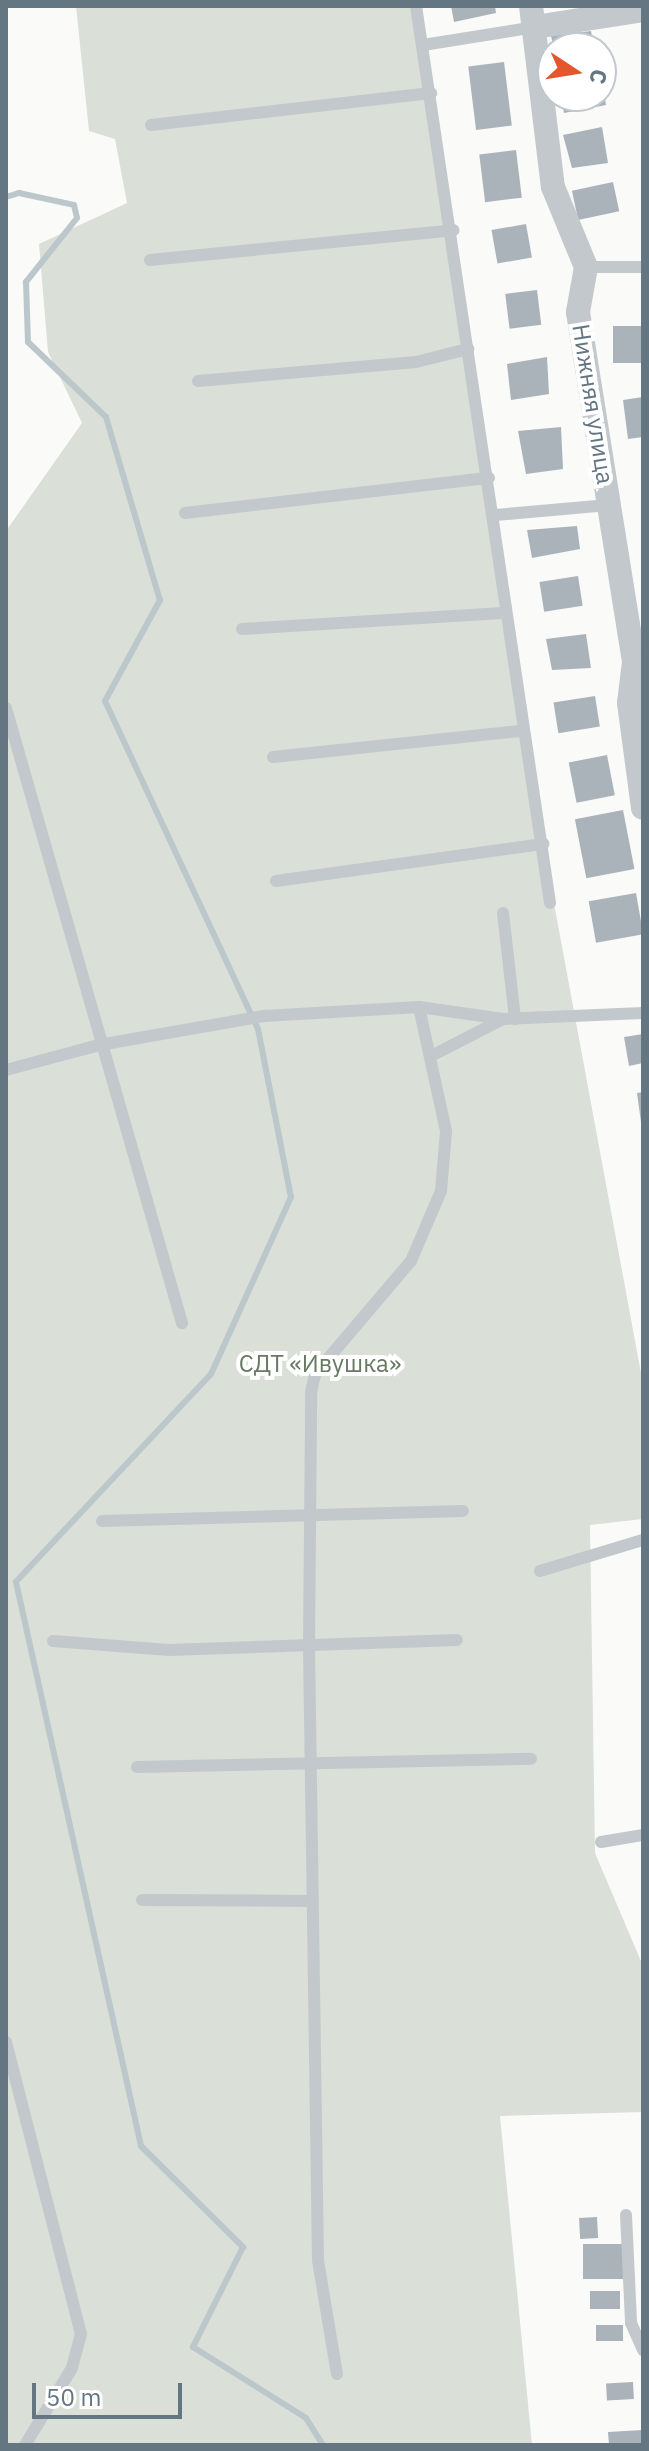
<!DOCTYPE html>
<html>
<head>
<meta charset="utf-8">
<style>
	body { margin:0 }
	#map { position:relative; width:649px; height:2451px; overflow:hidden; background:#fafaf8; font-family:"IBM Plex Sans",sans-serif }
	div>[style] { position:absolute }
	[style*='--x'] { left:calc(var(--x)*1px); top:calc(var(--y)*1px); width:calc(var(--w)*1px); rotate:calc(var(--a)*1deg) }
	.green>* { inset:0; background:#dadfd7 }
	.stream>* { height:6px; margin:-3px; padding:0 3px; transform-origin:3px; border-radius:3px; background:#bbc7cb }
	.building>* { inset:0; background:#aab3b9; transform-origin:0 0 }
	.service>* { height:12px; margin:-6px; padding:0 6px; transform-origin:6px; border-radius:6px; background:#c3c8cc }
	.minor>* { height:24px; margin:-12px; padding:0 12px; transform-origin:12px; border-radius:12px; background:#c3c8cc }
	span { translate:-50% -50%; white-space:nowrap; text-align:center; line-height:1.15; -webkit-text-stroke:8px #fff; paint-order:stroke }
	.street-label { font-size:24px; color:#657683 }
	.park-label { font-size:24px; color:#687a64 }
	.frame { position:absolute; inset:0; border:8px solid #657683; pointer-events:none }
	.north { position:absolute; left:537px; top:32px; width:80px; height:80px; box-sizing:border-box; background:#fff; border:2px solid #c1c8cd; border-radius:50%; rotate:102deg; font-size:22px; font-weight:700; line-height:32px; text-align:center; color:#657683 }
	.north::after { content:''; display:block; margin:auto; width:28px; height:36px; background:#e4572e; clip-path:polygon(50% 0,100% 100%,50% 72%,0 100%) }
	.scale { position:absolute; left:32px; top:2383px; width:150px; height:36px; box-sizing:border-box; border:4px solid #657683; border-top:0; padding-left:10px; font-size:24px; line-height:28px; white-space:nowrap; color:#657683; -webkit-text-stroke:6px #fff; paint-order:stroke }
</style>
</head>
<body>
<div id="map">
	<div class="green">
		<i style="clip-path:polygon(76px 6px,416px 6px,543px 844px,643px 1384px,643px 1519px,590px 1525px,595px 1853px,643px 1966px,643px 2112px,500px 2116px,532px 2445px,6px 2445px,6px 531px,82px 423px,48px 352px,39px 244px,127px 203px,115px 139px,89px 131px)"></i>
	</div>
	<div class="stream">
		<i style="--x:6;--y:197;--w:14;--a:-17"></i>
		<i style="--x:19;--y:193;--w:56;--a:12.3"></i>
		<i style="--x:74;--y:205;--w:13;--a:77"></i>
		<i style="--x:77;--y:218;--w:82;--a:128.6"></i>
		<i style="--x:26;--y:282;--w:60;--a:88.1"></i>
		<i style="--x:28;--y:342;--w:108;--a:43.9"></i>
		<i style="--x:106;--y:417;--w:191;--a:73.6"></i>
		<i style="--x:160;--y:600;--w:115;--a:118.6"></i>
		<i style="--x:105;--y:701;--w:362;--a:65"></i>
		<i style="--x:258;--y:1029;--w:171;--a:78.9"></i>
		<i style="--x:291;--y:1197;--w:194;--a:114.3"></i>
		<i style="--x:211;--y:1374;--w:285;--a:133.2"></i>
		<i style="--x:16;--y:1582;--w:578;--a:77.5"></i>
		<i style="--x:141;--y:2146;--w:144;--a:44.7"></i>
		<i style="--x:243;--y:2247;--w:112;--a:116.6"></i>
		<i style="--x:193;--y:2347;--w:133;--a:32.1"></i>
		<i style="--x:306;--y:2418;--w:32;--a:58"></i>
	</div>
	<div class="building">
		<i style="clip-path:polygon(451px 6px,495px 6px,496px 13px,454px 22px)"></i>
		<i style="clip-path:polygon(591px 31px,594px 48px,554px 48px,551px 36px)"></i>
		<i style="left:504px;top:62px;width:64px;height:36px;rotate:83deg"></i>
		<i style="clip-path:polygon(603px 87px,606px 105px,564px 113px,561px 96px,601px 96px)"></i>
		<i style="clip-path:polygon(602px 127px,608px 163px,572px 168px,563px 135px)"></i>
		<i style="left:516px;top:150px;width:48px;height:37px;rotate:83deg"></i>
		<i style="left:613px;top:182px;width:30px;height:42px;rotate:78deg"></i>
		<i style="left:526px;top:224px;width:34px;height:35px;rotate:80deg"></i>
		<i style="left:537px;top:290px;width:35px;height:32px;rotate:83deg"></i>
		<i style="left:643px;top:326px;width:37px;height:30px;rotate:90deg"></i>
		<i style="clip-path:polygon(547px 357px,549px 394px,511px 400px,507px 364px)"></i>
		<i style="clip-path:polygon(643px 397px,643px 437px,628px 439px,623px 400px)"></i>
		<i style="clip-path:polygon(561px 427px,563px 469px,526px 474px,518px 431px)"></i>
		<i style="clip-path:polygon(577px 526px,580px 549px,532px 558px,527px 530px)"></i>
		<i style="left:578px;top:576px;width:30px;height:39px;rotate:81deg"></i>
		<i style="clip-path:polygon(586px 634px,591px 668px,552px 670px,546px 639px)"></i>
		<i style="left:595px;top:696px;width:31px;height:42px;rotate:81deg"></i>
		<i style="left:607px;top:755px;width:41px;height:39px;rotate:79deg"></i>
		<i style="left:623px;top:810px;width:60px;height:49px;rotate:79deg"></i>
		<i style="left:636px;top:893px;width:42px;height:48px;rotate:80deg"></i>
		<i style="clip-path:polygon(643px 1034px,643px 1063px,629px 1066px,624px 1037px)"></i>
		<i style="clip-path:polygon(643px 1092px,643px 1121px,641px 1122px,637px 1093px)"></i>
		<i style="left:597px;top:2217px;width:21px;height:18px;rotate:87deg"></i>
		<i style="left:583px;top:2244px;width:40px;height:35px"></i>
		<i style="left:590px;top:2291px;width:30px;height:18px"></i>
		<i style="left:623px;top:2325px;width:16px;height:27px;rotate:90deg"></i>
		<i style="left:633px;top:2382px;width:17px;height:27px;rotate:87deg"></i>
		<i style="clip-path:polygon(642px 2430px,643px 2445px,609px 2445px,608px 2432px)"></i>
	</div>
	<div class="service">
		<i style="--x:416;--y:6;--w:907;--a:81.5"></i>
		<i style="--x:423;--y:45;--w:113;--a:-9.1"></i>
		<i style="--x:151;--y:125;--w:282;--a:-6.5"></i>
		<i style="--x:150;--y:260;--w:305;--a:-5.6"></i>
		<i style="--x:586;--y:267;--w:57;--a:0"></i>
		<i style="--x:198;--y:381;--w:219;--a:-5"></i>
		<i style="--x:416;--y:362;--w:54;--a:-14"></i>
		<i style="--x:185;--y:513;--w:306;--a:-6.6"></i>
		<i style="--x:495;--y:515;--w:114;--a:-5"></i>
		<i style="--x:242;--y:629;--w:261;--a:-3.5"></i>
		<i style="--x:6;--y:708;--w:640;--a:74.03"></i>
		<i style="--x:273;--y:757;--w:248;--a:-6"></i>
		<i style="--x:276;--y:881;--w:270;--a:-7.9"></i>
		<i style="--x:503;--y:913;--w:107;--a:83.5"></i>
		<i style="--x:433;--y:1055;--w:79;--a:-27.2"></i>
		<i style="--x:6;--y:1070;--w:96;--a:-15"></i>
		<i style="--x:99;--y:1045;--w:168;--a:-10"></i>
		<i style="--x:264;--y:1016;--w:155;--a:-3.3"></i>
		<i style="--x:419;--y:1007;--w:85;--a:8.1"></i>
		<i style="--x:503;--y:1019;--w:140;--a:-2.5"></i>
		<i style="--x:102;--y:1521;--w:361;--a:-1.6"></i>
		<i style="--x:540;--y:1571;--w:108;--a:-16.8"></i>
		<i style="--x:53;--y:1641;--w:116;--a:4.4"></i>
		<i style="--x:169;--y:1650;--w:288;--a:-2"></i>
		<i style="--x:137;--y:1767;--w:394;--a:-1.2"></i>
		<i style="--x:601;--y:1842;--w:43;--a:-9.5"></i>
		<i style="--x:142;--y:1900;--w:171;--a:0.3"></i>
		<i style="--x:6;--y:2042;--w:301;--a:75.6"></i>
		<i style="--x:81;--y:2334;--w:35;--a:105"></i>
		<i style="--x:72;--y:2368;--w:90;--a:121.4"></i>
		<i style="--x:626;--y:2215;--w:108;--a:87.3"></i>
		<i style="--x:631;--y:2323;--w:30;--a:66"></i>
		<i style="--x:337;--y:2374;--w:116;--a:-99.5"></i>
		<i style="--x:318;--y:2260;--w:614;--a:-90.84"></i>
		<i style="--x:309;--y:1646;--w:254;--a:-89.5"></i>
		<i style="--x:311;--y:1392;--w:18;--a:-77"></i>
		<i style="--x:315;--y:1374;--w:148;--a:-49.7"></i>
		<i style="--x:411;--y:1261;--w:76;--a:-66.8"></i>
		<i style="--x:441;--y:1191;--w:60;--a:-85.2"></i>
		<i style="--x:446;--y:1131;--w:127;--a:-102.3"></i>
	</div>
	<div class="minor">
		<i style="--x:531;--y:6;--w:182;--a:83.1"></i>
		<i style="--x:553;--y:187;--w:87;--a:67.6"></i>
		<i style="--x:586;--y:267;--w:46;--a:100.1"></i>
		<i style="--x:578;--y:312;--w:354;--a:80.9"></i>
		<i style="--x:634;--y:662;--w:41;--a:97"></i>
		<i style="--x:629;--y:703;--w:106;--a:82.4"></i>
		<i style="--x:535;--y:27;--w:109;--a:-8.9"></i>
	</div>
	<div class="street-label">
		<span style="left:593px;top:404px;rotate:81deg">Нижняя улица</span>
	</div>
	<div class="park-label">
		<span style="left:320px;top:1364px">СДТ «Ивушка»</span>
	</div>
	<div class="frame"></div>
	<div class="north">С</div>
	<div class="scale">50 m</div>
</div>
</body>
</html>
